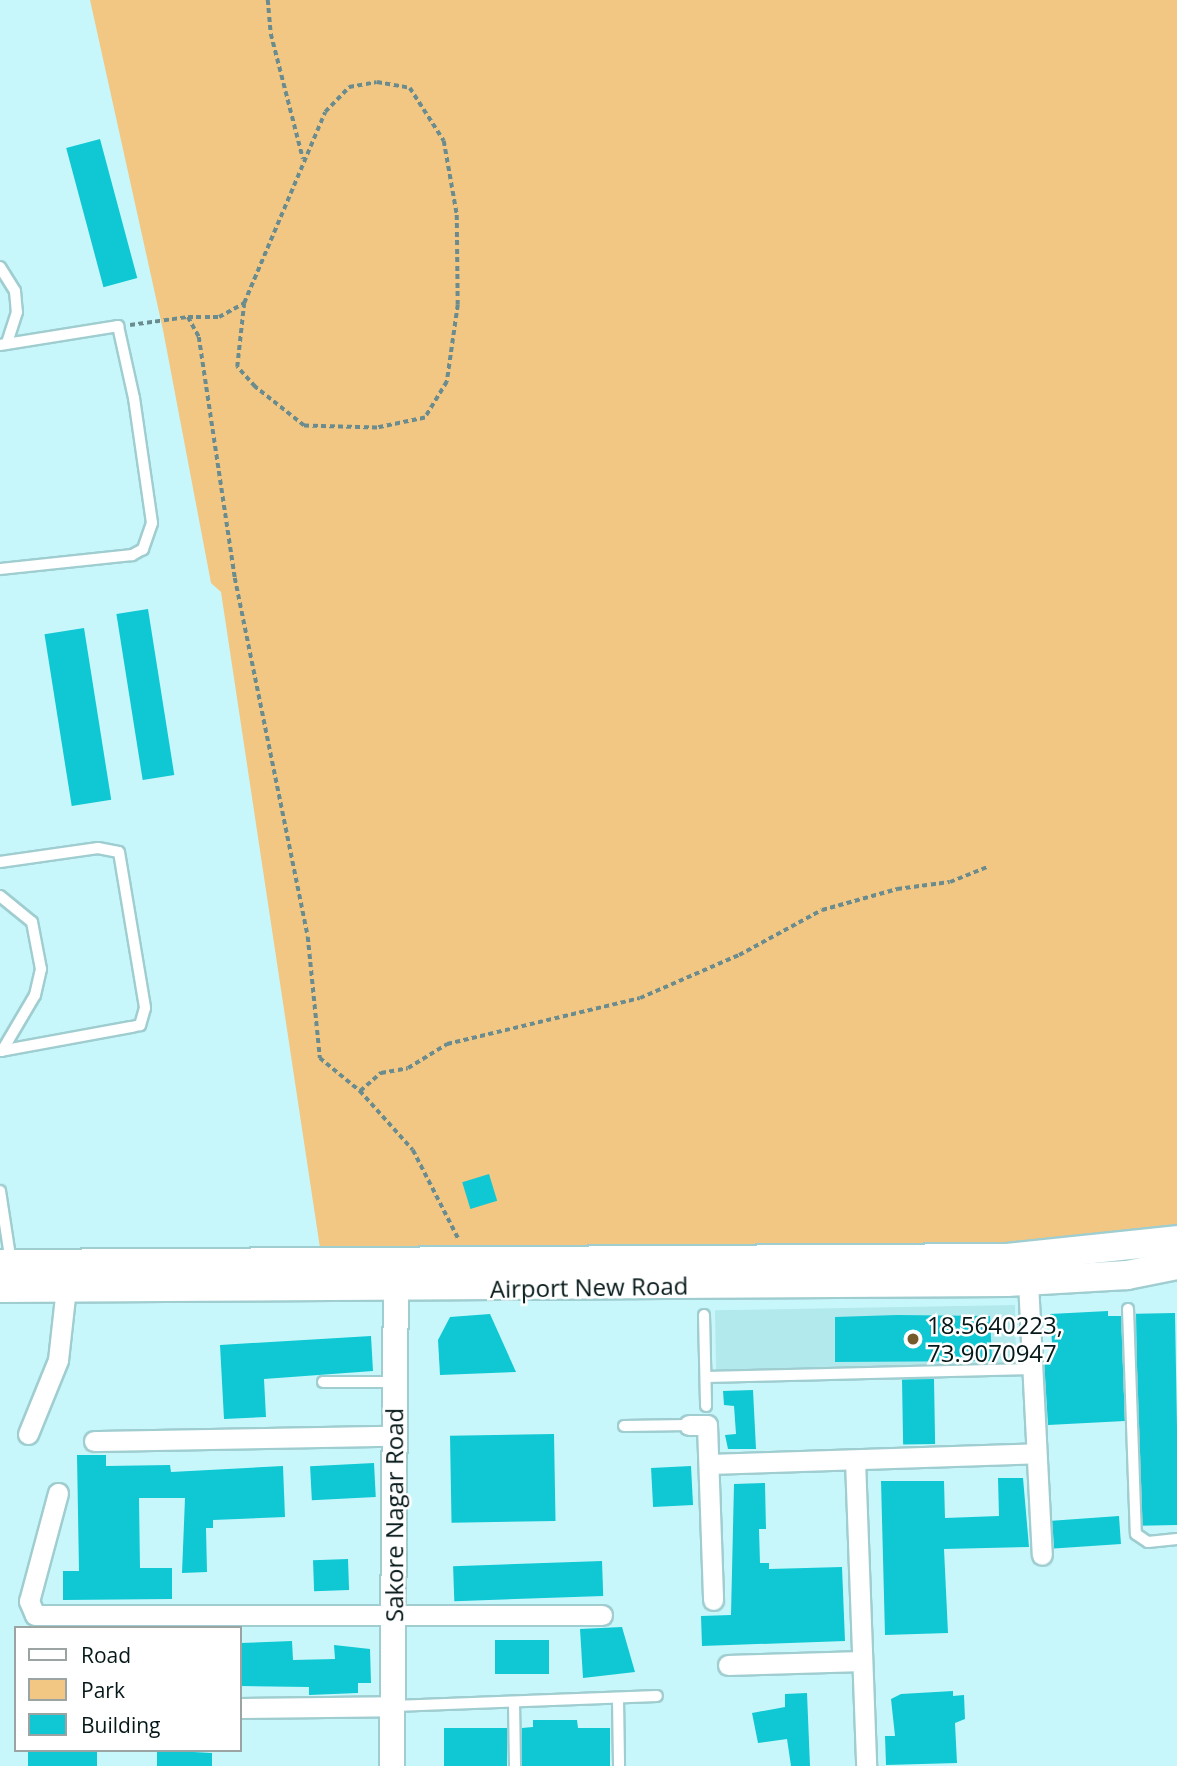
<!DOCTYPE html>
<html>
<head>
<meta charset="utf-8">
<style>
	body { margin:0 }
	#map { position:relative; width:1177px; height:1766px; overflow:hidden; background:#c8f7fb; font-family:"Open Sans",sans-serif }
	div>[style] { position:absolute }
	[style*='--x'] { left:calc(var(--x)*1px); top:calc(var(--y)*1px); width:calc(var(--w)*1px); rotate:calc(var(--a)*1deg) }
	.built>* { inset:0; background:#b2e9ed; transform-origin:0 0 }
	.green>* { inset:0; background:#f1c783 }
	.building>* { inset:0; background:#0fc8d3; transform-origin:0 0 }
	.path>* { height:3.5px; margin-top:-1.75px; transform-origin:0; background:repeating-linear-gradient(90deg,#6b8c8e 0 5px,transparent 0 8.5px) }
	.roads { filter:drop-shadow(2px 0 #9fcdd0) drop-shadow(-2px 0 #9fcdd0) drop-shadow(0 2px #9fcdd0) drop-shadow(0 -2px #9fcdd0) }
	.service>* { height:10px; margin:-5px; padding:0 5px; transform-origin:5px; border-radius:5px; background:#fff }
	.minor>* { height:19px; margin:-9.5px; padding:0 9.5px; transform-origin:9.5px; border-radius:9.5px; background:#fff }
	.tertiary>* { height:24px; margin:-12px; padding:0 12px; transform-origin:12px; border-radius:12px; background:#fff }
	.secondary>* { height:28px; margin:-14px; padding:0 14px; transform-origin:14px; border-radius:14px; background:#fff }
	.dots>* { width:19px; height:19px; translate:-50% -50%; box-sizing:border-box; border:4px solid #fff; border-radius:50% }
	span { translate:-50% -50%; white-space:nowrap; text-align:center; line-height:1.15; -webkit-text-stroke:5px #fff; paint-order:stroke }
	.street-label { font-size:24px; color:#061819 }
	.poi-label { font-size:24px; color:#061819 }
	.left { translate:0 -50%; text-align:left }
	.legend { position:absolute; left:14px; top:1626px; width:228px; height:126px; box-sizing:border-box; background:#fff; border:2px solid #9ba3a3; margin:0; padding:9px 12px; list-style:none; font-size:21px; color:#061819 }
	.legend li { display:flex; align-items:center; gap:14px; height:35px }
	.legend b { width:35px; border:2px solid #9ba3a3 }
</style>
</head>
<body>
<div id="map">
	<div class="built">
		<i style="left:1015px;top:1305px;width:70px;height:300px;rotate:89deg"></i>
	</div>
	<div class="green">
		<i style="clip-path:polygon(90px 0,1177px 0,1177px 1233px,1073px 1247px,320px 1248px,221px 592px,211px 583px,163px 330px)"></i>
	</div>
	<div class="building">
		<i style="left:100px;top:139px;width:144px;height:35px;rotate:75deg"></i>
		<i style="left:148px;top:609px;width:168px;height:32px;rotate:81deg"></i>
		<i style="left:84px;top:628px;width:174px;height:40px;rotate:81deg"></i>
		<i style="left:489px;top:1174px;width:28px;height:28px;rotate:73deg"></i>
		<i style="clip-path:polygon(1108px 1311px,1108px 1316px,1121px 1316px,1125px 1421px,1048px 1425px,1044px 1359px,1053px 1358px,1050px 1314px)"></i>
		<i style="left:1175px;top:1313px;width:212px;height:39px;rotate:89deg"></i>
		<i style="clip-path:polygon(490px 1314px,516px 1372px,440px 1375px,438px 1340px,450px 1317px)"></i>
		<i style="clip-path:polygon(897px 1315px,990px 1316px,992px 1361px,835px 1362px,835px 1317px)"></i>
		<i style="clip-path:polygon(371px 1336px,373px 1371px,264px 1379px,266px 1417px,224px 1419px,220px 1345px)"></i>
		<i style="left:934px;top:1379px;width:65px;height:32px;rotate:89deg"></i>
		<i style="clip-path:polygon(753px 1390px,756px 1449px,728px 1449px,725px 1435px,736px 1434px,734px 1406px,724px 1405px,723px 1391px)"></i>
		<i style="left:554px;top:1434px;width:87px;height:104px;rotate:89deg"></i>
		<i style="clip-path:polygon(77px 1455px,106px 1455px,106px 1466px,170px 1465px,171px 1472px,283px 1466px,285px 1517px,213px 1520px,213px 1528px,206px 1528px,207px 1572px,182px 1573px,185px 1498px,139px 1498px,140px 1568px,172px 1568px,172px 1599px,63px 1600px,63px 1571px,79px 1571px)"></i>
		<i style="left:374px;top:1463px;width:34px;height:64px;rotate:87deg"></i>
		<i style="left:691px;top:1466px;width:39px;height:40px;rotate:87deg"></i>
		<i style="clip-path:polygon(998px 1478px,1023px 1478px,1029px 1547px,944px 1549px,948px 1633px,885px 1635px,881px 1481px,944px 1481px,945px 1518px,999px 1516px)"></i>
		<i style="clip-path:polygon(765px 1483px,766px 1529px,759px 1529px,760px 1563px,769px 1563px,769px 1569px,842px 1567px,845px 1641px,702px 1646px,701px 1616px,731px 1615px,734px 1484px)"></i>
		<i style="left:1119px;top:1516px;width:28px;height:67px;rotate:86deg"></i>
		<i style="left:348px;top:1559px;width:31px;height:35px;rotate:88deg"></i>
		<i style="left:602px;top:1561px;width:35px;height:149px;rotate:88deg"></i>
		<i style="clip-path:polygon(622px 1627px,635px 1672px,583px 1678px,580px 1629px)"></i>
		<i style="left:495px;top:1640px;width:54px;height:34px"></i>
		<i style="clip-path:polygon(292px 1641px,293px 1660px,335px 1659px,334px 1645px,370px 1649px,371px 1683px,358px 1683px,358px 1693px,309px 1695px,309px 1687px,240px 1686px,240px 1643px)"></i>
		<i style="clip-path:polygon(953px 1691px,953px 1696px,964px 1695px,965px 1719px,955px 1723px,957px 1763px,886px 1765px,885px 1736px,895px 1736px,891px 1699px,901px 1694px)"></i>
		<i style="clip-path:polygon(807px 1693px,810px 1766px,791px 1766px,787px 1739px,758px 1743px,752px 1713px,785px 1707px,785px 1694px)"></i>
		<i style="clip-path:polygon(533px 1720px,577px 1720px,578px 1728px,610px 1728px,610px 1766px,522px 1766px,522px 1728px,533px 1727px)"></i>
		<i style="left:444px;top:1728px;width:63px;height:38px"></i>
		<i style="left:28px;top:1750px;width:69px;height:16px"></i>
		<i style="clip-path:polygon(157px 1750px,212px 1753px,212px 1766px,157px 1766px)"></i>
	</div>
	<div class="path">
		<i style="--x:268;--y:0;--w:34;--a:85"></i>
		<i style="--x:271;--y:34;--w:129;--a:75.6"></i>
		<i style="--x:188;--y:317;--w:31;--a:0"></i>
		<i style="--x:219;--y:317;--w:29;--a:-29"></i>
		<i style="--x:244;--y:303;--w:207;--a:-67"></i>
		<i style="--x:325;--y:112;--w:35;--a:-46"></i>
		<i style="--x:349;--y:87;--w:28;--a:-10"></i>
		<i style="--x:377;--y:82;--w:34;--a:10"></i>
		<i style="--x:410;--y:88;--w:63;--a:57.3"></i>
		<i style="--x:444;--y:141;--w:75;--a:80"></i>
		<i style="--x:457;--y:215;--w:90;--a:89.4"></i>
		<i style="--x:458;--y:305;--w:78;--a:98.1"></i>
		<i style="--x:447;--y:382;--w:42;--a:121.4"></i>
		<i style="--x:425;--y:418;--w:49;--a:168.2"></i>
		<i style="--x:377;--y:428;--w:73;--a:-178.4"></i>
		<i style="--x:304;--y:426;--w:63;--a:-141.5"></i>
		<i style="--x:255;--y:387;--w:27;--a:-132"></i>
		<i style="--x:237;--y:367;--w:64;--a:-83.8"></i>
		<i style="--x:130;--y:325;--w:59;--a:-7.9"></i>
		<i style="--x:188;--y:317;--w:23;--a:61"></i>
		<i style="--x:199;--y:337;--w:244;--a:81.5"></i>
		<i style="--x:235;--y:578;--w:366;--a:78.5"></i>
		<i style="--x:308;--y:937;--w:122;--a:84.3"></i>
		<i style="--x:320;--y:1058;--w:52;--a:39.5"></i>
		<i style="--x:360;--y:1091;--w:79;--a:48.1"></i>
		<i style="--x:413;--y:1150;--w:101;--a:62.9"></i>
		<i style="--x:360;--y:1091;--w:28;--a:-41"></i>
		<i style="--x:381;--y:1073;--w:27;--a:-10"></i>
		<i style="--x:408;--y:1068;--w:46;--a:-31.6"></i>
		<i style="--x:447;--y:1044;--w:198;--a:-13.4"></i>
		<i style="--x:640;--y:998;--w:108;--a:-23.5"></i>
		<i style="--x:739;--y:955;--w:94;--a:-28.5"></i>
		<i style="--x:822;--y:910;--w:78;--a:-15.6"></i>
		<i style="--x:897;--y:889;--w:53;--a:-7.5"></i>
		<i style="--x:950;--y:882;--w:40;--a:-22"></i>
	</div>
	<div class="roads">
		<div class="service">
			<i style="--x:0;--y:267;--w:28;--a:58"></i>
			<i style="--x:15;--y:291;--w:21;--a:85"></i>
			<i style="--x:17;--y:312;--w:32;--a:108"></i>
			<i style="--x:0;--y:345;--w:120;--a:-9.1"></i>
			<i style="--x:118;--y:326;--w:74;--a:77.5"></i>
			<i style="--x:134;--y:398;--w:126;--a:81.8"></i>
			<i style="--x:152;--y:523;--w:28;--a:109"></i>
			<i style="--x:143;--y:549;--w:13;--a:151"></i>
			<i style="--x:132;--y:555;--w:133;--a:173.9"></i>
			<i style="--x:0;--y:862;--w:99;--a:-8.1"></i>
			<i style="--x:98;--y:848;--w:21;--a:11"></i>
			<i style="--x:119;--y:852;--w:158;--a:80.5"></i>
			<i style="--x:145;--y:1008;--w:18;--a:106"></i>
			<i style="--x:140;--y:1025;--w:9;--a:167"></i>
			<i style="--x:131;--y:1027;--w:133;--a:169.6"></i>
			<i style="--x:0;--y:896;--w:41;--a:39.1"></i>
			<i style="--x:32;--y:922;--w:48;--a:79.2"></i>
			<i style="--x:41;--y:969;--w:27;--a:103"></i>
			<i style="--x:35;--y:995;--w:65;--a:120.5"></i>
			<i style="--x:0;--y:1191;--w:73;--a:81.3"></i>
			<i style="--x:1128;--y:1309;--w:225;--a:88"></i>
			<i style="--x:1136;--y:1534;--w:14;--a:34"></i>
			<i style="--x:1148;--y:1542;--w:29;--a:-6"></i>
			<i style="--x:704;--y:1315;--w:91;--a:88.7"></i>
			<i style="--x:706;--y:1377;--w:326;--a:-1.4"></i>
			<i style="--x:323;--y:1382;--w:71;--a:0"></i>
			<i style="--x:624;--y:1426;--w:65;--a:-0.9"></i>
			<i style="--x:618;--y:1699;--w:67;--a:89.1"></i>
			<i style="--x:514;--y:1702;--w:64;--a:89.1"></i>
			<i style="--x:394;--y:1706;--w:263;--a:-2.2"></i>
		</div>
		<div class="minor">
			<i style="--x:1028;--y:1282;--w:273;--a:87.1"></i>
			<i style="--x:689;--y:1425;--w:18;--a:0"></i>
			<i style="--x:707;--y:1425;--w:175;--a:88"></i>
			<i style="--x:28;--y:1434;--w:80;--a:-67.9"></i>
			<i style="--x:58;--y:1360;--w:72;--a:-83.7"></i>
			<i style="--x:94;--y:1441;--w:301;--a:-1"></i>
			<i style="--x:855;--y:1460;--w:306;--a:87.9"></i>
			<i style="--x:711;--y:1464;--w:325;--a:-1.9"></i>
			<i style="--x:58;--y:1493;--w:112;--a:105"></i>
			<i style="--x:29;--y:1601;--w:15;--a:67"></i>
			<i style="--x:35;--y:1615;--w:567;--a:0"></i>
			<i style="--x:728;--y:1665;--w:134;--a:-1.7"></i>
			<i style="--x:240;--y:1708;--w:153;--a:-0.7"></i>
		</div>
		<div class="tertiary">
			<i style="--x:392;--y:1766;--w:500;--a:-89.54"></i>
		</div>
		<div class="secondary">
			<i style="--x:0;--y:1264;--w:1007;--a:-0.34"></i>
			<i style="--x:1007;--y:1258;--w:171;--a:-6"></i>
			<i style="--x:0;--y:1288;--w:1007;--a:-0.34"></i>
			<i style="--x:1007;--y:1282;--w:120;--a:-3.3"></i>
			<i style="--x:1127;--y:1275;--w:51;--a:-11.3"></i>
		</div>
	</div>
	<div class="dots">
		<i style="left:913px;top:1339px;background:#755a2c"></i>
	</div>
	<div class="street-label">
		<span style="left:589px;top:1287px;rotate:-1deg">Airport New Road</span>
		<span style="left:394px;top:1515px;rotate:-90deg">Sakore Nagar Road</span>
	</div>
	<div class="poi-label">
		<span class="left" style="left:927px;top:1339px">18.5640223,<br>73.9070947</span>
	</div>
	<ul class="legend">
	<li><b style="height:9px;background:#fff"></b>Road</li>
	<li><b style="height:19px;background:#f1c783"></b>Park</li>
	<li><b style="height:19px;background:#0fc8d3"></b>Building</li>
	</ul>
</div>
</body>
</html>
